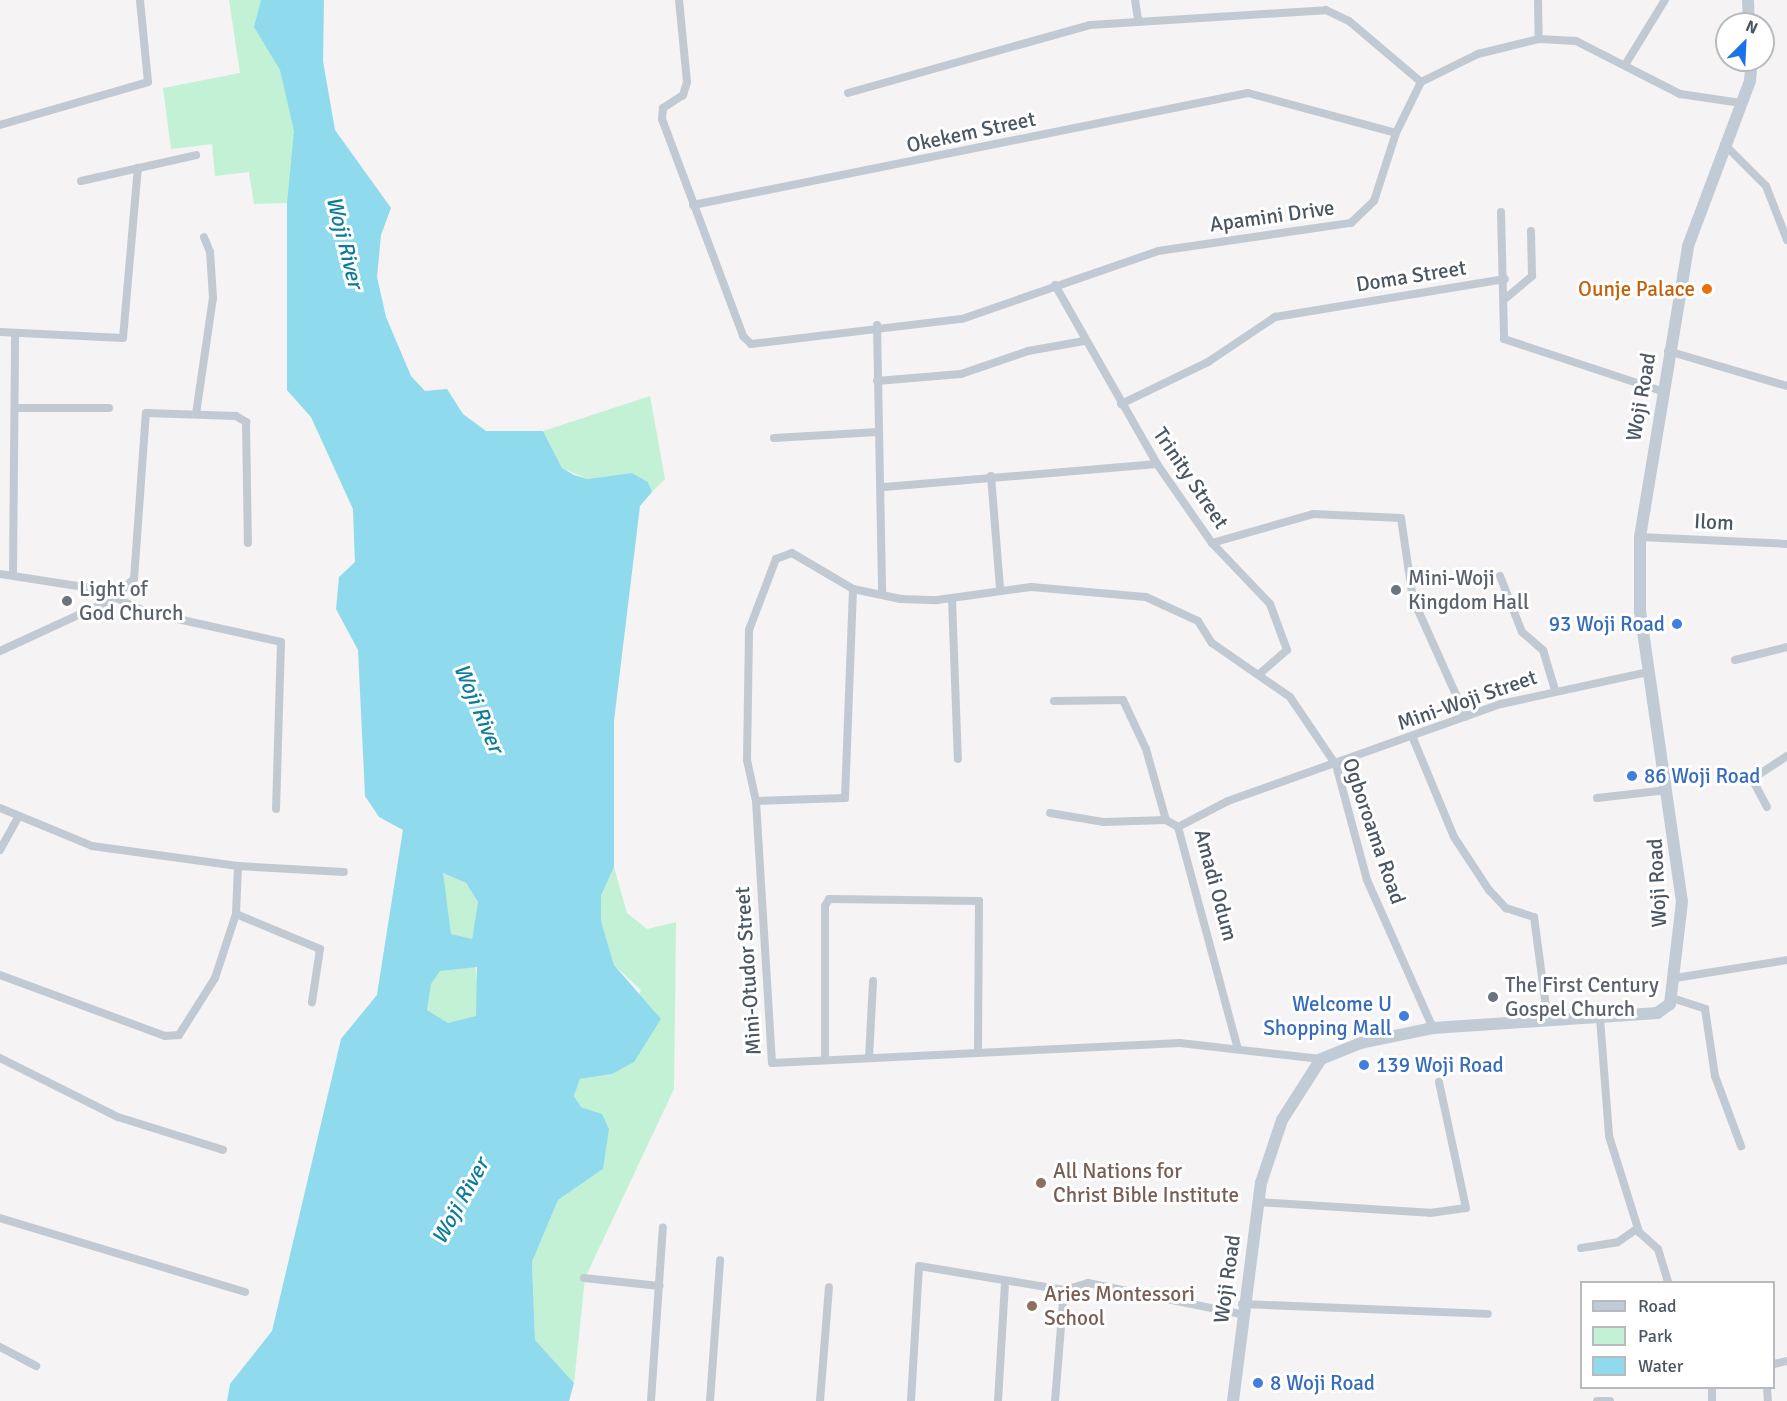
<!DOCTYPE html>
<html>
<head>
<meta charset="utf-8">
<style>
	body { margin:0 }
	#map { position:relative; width:1787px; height:1401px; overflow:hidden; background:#f5f3f3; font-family:Signika,sans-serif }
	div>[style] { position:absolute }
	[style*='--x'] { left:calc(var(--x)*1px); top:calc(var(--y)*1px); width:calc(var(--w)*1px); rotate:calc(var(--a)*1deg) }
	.green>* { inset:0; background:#c3f1d5 }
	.water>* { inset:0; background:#90daee }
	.street>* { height:8px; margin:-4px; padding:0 4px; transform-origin:4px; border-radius:4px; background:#c1cad2 }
	.secondary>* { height:12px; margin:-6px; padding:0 6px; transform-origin:6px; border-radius:6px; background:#c1cbd6 }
	.dots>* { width:16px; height:16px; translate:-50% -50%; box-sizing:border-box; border:3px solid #fff; border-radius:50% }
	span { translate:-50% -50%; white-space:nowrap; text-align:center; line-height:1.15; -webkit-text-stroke:6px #fff; paint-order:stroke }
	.street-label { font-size:21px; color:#4a5661 }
	.food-label { font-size:21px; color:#c56008 }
	.right { translate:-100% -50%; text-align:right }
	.worship-label { font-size:21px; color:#5b616d }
	.left { translate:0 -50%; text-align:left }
	.shop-label { font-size:21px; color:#366cbe }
	.education-label { font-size:21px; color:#785e54 }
	.water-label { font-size:22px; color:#0c7c9b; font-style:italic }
	.legend { position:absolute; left:1580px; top:1281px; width:195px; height:108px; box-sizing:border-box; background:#fff; border:2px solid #b7bbc0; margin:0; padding:8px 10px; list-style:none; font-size:18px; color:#4a5661 }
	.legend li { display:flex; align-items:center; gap:12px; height:30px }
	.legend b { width:30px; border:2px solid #b7bbc0 }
	.north { position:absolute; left:1715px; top:12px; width:60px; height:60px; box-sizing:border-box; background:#fff; border:2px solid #b7bbc0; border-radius:50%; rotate:24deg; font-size:16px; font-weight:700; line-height:24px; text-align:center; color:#4a5661 }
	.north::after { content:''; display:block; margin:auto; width:21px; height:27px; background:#1a73e8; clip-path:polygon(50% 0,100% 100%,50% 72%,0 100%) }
</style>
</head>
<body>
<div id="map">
	<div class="green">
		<i style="clip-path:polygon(229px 0,269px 0,286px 61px,360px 439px,355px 562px,353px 509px,311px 417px,287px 390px,287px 203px,254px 204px,249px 172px,215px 176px,212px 144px,171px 149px,163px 88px,240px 73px)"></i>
		<i style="clip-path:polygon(650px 396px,665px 479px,652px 492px,648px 482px,632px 473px,587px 479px,562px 468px,543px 431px)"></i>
		<i style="clip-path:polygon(403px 829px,443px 873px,466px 883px,478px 902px,472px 939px,480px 1005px,476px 1016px,462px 1022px,448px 1023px,427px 1011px,341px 1039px,377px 995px)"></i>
		<i style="clip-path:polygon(614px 867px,627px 913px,647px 929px,676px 922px,674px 1089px,585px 1278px,574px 1383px,535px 1340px,532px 1262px,558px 1200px,603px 1169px,602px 1114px,581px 1107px,574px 1096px,580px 1079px,612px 1074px,641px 990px,614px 965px,601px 921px,601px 897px)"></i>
	</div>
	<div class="water">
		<i style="clip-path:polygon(evenodd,261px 0,324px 0,323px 61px,335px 130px,391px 208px,381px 235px,377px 277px,386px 317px,411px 376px,425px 391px,447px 389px,463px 414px,486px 431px,543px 431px,562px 468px,574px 475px,587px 479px,632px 473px,648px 482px,652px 492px,640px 506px,614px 721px,614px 867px,601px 896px,601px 921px,614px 965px,661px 1019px,634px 1062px,612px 1074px,580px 1079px,574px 1096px,581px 1107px,602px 1114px,609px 1129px,603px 1169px,558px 1200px,532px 1262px,535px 1340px,574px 1383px,569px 1401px,227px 1401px,230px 1384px,272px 1331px,341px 1039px,377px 995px,403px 830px,379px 817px,365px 796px,358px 650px,336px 609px,339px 577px,355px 562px,353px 509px,311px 417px,287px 390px,287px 203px,294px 131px,280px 70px,254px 27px,261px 0,443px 873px,466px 883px,478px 902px,472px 939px,451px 934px,443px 873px,261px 0,477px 967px,476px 1016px,448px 1023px,427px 1010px,431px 984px,440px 971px,477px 967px)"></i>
	</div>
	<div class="street">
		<i style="--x:679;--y:0;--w:82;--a:84.4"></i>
		<i style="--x:687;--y:82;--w:14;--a:107"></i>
		<i style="--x:683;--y:95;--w:24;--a:147"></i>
		<i style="--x:663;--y:108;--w:11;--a:95"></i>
		<i style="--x:662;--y:119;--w:232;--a:69.5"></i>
		<i style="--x:743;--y:336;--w:11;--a:45"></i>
		<i style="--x:751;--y:344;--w:212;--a:-6.8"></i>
		<i style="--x:962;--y:319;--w:207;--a:-19.1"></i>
		<i style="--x:1158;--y:251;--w:195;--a:-8.3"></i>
		<i style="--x:1351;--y:223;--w:32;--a:-44"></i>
		<i style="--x:1374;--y:201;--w:71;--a:-72.1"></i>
		<i style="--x:1396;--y:133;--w:57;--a:-63.9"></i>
		<i style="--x:1421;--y:82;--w:64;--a:-26.2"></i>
		<i style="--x:1478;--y:54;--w:63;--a:-13.8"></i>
		<i style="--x:1539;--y:39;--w:37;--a:3"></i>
		<i style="--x:1576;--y:41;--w:117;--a:27"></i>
		<i style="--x:1680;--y:94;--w:62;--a:8.4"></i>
		<i style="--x:1135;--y:0;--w:20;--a:81"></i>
		<i style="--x:1538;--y:0;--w:39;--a:89"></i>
		<i style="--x:1625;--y:65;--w:76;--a:-58.4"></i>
		<i style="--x:848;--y:93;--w:251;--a:-15.7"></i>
		<i style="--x:1090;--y:25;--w:236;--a:-3.6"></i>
		<i style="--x:1326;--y:10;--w:25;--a:26"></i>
		<i style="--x:1349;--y:21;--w:94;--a:40.3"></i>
		<i style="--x:0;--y:125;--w:154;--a:-16.2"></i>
		<i style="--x:148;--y:82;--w:82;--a:-95.6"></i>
		<i style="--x:1724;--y:144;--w:59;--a:45"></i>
		<i style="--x:1766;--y:186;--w:58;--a:68.7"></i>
		<i style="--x:81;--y:181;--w:118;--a:-12.7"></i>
		<i style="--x:693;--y:205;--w:566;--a:-11.41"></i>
		<i style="--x:1248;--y:93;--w:153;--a:15.1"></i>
		<i style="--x:1501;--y:212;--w:127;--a:88.6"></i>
		<i style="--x:1504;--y:339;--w:165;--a:18.3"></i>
		<i style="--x:1055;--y:285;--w:206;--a:60.3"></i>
		<i style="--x:1157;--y:464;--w:96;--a:55.2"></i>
		<i style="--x:1212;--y:543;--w:84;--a:46.4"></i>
		<i style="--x:1270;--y:604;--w:49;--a:69.7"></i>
		<i style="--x:1287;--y:650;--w:37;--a:139"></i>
		<i style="--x:1506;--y:298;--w:34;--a:-40"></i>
		<i style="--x:1532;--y:276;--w:45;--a:-91.3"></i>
		<i style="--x:877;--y:325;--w:269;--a:88.9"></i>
		<i style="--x:0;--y:332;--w:123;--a:2.8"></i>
		<i style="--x:123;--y:338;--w:171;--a:-85"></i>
		<i style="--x:1668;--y:351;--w:124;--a:16.4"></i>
		<i style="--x:877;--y:381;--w:84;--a:-4.8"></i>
		<i style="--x:961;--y:374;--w:71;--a:-18.9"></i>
		<i style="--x:1028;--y:351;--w:57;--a:-10.1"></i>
		<i style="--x:1121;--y:404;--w:97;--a:-25.8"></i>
		<i style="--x:1208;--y:362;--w:81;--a:-33.9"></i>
		<i style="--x:1275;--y:317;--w:233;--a:-9.4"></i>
		<i style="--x:15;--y:408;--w:94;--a:0"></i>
		<i style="--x:196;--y:414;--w:117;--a:-81.7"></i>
		<i style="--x:213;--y:298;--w:46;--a:-93.7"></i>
		<i style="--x:210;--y:252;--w:16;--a:-112"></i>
		<i style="--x:774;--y:438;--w:104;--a:-3.3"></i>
		<i style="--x:991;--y:476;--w:113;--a:85.4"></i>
		<i style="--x:884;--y:487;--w:274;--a:-4.8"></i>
		<i style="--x:1640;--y:537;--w:147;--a:2.7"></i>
		<i style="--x:1212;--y:543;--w:105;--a:-16"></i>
		<i style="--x:1313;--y:514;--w:88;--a:2.6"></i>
		<i style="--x:1401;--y:518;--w:82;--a:81.6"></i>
		<i style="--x:1413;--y:599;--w:129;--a:65.8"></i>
		<i style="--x:0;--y:574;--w:98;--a:8.8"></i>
		<i style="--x:97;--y:589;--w:54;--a:25.1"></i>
		<i style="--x:146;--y:612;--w:138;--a:12.5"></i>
		<i style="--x:281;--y:642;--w:167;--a:91.7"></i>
		<i style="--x:13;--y:575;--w:241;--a:-89.5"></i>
		<i style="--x:1500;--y:576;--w:60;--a:68.6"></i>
		<i style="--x:1522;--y:632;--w:28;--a:41"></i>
		<i style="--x:1543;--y:650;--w:42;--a:73.3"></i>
		<i style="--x:952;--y:599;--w:160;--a:87.9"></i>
		<i style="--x:0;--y:651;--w:124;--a:-24.7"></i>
		<i style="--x:113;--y:599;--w:29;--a:-44"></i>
		<i style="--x:134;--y:579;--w:166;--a:-85.9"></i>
		<i style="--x:146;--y:413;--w:90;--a:1.9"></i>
		<i style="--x:236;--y:416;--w:12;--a:31"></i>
		<i style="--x:246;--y:422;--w:121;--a:89.1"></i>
		<i style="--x:1735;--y:660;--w:54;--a:-14"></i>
		<i style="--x:1054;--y:701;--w:69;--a:-0.8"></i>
		<i style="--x:1123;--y:700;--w:54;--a:64.9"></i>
		<i style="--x:1146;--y:749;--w:74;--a:74.3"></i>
		<i style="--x:1412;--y:736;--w:109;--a:67.4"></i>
		<i style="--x:1454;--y:837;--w:64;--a:56.6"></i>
		<i style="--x:1489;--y:890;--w:25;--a:47"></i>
		<i style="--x:1506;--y:908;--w:29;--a:18"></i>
		<i style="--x:1534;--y:917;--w:106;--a:82.4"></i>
		<i style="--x:1597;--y:798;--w:71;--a:-6.4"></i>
		<i style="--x:756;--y:801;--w:89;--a:-1.9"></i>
		<i style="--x:845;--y:798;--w:209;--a:-87.8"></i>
		<i style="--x:1767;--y:807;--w:32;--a:-118"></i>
		<i style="--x:1752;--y:779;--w:42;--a:-33.3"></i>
		<i style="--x:0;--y:808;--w:100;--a:22.4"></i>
		<i style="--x:92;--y:846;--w:147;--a:7.8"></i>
		<i style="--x:238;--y:866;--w:106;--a:3.2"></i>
		<i style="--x:1050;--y:813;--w:55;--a:9.5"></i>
		<i style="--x:1104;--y:822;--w:62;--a:-1.8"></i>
		<i style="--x:1166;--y:820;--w:14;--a:30"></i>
		<i style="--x:1178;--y:827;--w:56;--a:-27.5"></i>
		<i style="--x:1228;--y:801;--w:290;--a:-19.6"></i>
		<i style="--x:1501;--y:704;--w:150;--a:-12.3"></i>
		<i style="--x:1178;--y:827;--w:227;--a:74.9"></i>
		<i style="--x:0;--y:850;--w:38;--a:-61"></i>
		<i style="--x:236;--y:914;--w:91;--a:22.6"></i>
		<i style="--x:320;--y:949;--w:54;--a:98.6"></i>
		<i style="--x:0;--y:975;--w:176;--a:20.3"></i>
		<i style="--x:165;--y:1036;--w:14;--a:-4"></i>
		<i style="--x:179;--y:1035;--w:67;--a:-57.7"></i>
		<i style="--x:215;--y:978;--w:67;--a:-71.8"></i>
		<i style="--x:236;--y:914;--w:48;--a:-87.6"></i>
		<i style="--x:1675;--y:978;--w:113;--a:-9.1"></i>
		<i style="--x:1672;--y:998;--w:35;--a:18"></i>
		<i style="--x:1705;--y:1009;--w:68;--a:81.5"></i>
		<i style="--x:1715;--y:1076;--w:75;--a:69.6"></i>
		<i style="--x:1600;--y:1018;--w:118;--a:85.6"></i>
		<i style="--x:1609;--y:1136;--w:101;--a:72.6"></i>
		<i style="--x:1639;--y:1232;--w:25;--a:42"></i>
		<i style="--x:1658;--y:1249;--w:34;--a:73"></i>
		<i style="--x:0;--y:1058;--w:132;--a:26.6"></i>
		<i style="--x:118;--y:1117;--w:110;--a:17.4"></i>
		<i style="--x:869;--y:1058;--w:77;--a:-87"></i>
		<i style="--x:1321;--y:1059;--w:142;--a:-173.5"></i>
		<i style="--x:1180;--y:1043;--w:408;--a:177.2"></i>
		<i style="--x:772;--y:1063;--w:262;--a:-93.5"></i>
		<i style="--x:756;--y:801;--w:42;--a:-102.4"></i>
		<i style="--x:747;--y:760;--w:130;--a:-89.1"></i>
		<i style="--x:749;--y:630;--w:76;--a:-69.2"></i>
		<i style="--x:776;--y:559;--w:17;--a:-21"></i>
		<i style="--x:792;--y:553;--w:71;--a:30.5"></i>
		<i style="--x:853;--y:589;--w:49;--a:11.8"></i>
		<i style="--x:901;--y:599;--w:36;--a:2"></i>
		<i style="--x:937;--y:600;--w:95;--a:-7.9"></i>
		<i style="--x:1031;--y:587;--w:115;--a:5"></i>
		<i style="--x:1146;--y:597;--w:57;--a:24.8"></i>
		<i style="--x:1198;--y:621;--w:26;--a:58"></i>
		<i style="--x:1212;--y:643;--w:95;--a:34.7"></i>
		<i style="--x:1290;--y:697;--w:82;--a:55.9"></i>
		<i style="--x:1336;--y:765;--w:119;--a:74.9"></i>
		<i style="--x:1367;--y:880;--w:162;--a:66"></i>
		<i style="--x:825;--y:1060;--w:154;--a:-90"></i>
		<i style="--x:825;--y:906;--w:8;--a:-60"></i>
		<i style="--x:829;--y:899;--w:150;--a:0.8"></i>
		<i style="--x:979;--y:901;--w:152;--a:90.4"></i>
		<i style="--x:1257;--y:1202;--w:173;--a:3.6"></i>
		<i style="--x:1430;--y:1213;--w:36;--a:-8"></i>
		<i style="--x:1466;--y:1208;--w:129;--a:-102.1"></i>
		<i style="--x:0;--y:1218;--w:256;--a:16.8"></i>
		<i style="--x:1581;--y:1248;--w:37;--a:-9"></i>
		<i style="--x:1618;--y:1242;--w:24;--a:-35"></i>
		<i style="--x:584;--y:1278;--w:76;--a:6"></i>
		<i style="--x:1242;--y:1304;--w:246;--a:2.3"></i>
		<i style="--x:0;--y:1347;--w:41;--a:27.8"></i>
		<i style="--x:1774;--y:1364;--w:13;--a:-13"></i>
		<i style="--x:1712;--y:1388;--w:13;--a:90"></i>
		<i style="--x:1767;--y:1388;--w:13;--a:86"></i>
		<i style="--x:651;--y:1401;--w:174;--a:-86.1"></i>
		<i style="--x:710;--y:1401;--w:141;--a:-85.9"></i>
		<i style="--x:820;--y:1401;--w:114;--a:-85.5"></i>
		<i style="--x:911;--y:1401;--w:135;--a:-86.6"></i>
		<i style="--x:919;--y:1266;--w:147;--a:9.4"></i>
		<i style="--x:1064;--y:1290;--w:25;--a:-16"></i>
		<i style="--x:1088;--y:1283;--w:155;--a:11.5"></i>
		<i style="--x:998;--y:1401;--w:119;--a:-86.6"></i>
		<i style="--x:1055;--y:1401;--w:111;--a:-85.4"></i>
		<i style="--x:1597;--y:1401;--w:13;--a:0"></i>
	</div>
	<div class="secondary">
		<i style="--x:1748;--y:0;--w:24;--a:88"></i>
		<i style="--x:1233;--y:1401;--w:220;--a:-82.7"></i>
		<i style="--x:1261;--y:1183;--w:66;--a:-71.6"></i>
		<i style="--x:1282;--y:1120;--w:72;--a:-57.4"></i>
		<i style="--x:1321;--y:1059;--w:43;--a:-21.8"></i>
		<i style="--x:1361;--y:1043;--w:74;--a:-11.8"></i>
		<i style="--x:1433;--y:1028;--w:225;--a:-3.8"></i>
		<i style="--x:1657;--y:1013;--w:16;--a:-35"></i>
		<i style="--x:1670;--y:1004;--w:103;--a:-83.3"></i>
		<i style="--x:1682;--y:902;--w:293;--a:-98.2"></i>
		<i style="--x:1640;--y:612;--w:75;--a:-90"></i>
		<i style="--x:1640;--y:537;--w:295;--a:-80.6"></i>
		<i style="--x:1688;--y:246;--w:176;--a:-69.4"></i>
		<i style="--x:1750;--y:81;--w:21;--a:-85"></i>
	</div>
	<div class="dots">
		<i style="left:1707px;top:289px;background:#e8710a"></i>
		<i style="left:1396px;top:590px;background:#6b7280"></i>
		<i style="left:67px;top:601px;background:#6b7280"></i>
		<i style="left:1677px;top:624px;background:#3f7fe0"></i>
		<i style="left:1632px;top:776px;background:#3f7fe0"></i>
		<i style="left:1493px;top:997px;background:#6b7280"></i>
		<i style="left:1404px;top:1016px;background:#3f7fe0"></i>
		<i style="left:1364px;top:1065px;background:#3f7fe0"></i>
		<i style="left:1041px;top:1183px;background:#8d6e63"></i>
		<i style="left:1032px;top:1306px;background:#8d6e63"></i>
		<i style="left:1258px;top:1383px;background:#3f7fe0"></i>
	</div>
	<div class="street-label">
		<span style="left:971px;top:132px;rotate:-12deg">Okekem Street</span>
		<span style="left:1272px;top:216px;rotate:-8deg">Apamini Drive</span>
		<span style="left:1411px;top:276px;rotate:-9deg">Doma Street</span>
		<span style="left:1641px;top:397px;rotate:-80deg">Woji Road</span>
		<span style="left:1191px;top:478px;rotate:56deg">Trinity Street</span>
		<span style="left:1714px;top:522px;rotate:3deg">Ilom</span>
		<span style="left:1467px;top:700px;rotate:-19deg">Mini-Woji Street</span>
		<span style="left:1374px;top:831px;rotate:71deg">Ogboroama Road</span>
		<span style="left:1657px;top:883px;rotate:-93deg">Woji Road</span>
		<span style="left:1216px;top:885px;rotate:75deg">Amadi Odum</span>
		<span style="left:748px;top:971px;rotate:-94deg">Mini-Otudor Street</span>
		<span style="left:1227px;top:1279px;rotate:-82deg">Woji Road</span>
	</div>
	<div class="food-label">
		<span class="right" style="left:1695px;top:289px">Ounje Palace</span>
	</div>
	<div class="worship-label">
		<span class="left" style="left:1408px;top:590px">Mini-Woji<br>Kingdom Hall</span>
		<span class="left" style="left:79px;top:601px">Light of<br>God Church</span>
		<span class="left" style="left:1505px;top:997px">The First Century<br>Gospel Church</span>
	</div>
	<div class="shop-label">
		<span class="right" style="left:1665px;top:624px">93 Woji Road</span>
		<span class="left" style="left:1644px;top:776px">86 Woji Road</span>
		<span class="right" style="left:1392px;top:1016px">Welcome U<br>Shopping Mall</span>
		<span class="left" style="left:1376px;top:1065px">139 Woji Road</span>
		<span class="left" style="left:1270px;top:1383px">8 Woji Road</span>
	</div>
	<div class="education-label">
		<span class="left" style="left:1053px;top:1183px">All Nations for<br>Christ Bible Institute</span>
		<span class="left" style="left:1044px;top:1306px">Aries Montessori<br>School</span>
	</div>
	<div class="water-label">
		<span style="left:345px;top:242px;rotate:76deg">Woji River</span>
		<span style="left:479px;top:708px;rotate:67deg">Woji River</span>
		<span style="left:460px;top:1201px;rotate:-61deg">Woji River</span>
	</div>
	<ul class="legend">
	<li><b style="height:8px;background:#c1cbd6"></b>Road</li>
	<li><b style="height:16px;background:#c3f1d5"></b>Park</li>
	<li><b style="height:16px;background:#90daee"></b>Water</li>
	</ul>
	<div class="north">N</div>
</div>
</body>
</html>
